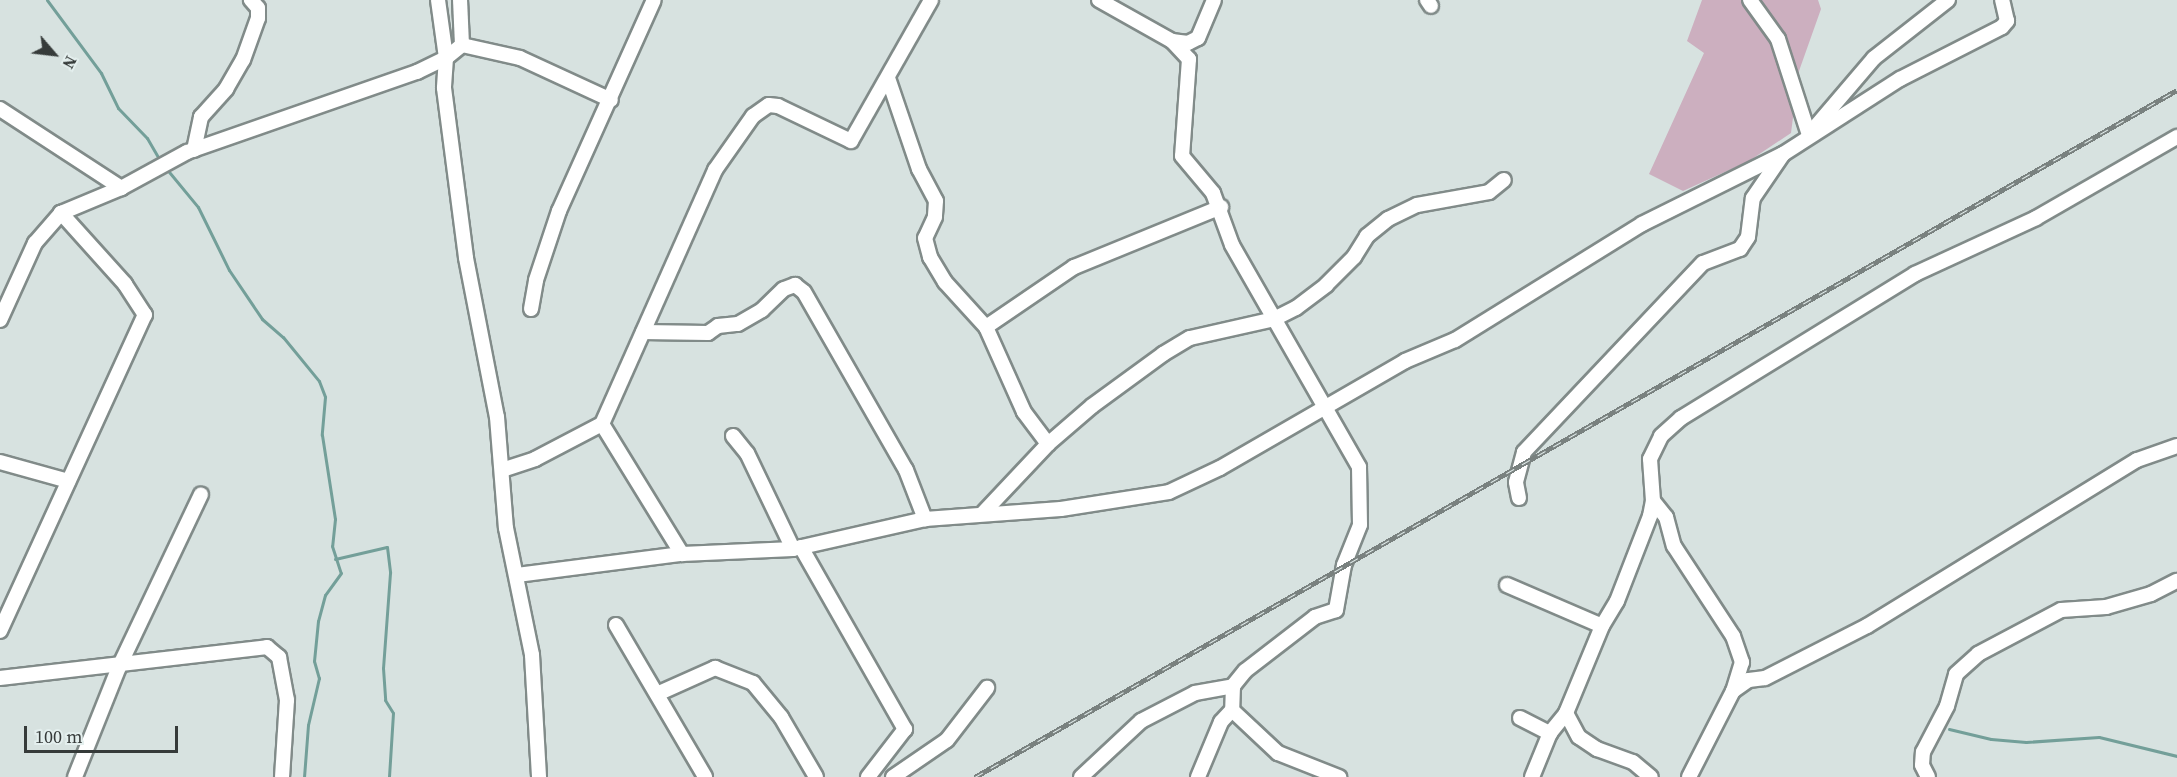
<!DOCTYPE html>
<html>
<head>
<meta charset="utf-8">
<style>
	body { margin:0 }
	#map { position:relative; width:2177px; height:777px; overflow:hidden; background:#d7e2e0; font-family:"Source Serif 4",serif }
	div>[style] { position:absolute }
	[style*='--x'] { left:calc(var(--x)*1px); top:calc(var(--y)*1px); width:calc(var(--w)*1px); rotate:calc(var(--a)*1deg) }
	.green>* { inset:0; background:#ccafbf }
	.stream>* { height:3px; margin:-1.5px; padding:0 1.5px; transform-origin:1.5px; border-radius:1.5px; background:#739f99 }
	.roads { filter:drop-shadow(2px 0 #818b89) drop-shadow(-2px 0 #818b89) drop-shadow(0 2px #818b89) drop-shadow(0 -2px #818b89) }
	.minor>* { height:14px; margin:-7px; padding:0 7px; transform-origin:7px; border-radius:7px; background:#fff }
	.rail>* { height:5px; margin-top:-2.5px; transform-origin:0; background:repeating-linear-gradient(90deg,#e4efee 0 9px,#79817f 0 18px); box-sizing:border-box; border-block:2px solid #79817f }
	span { translate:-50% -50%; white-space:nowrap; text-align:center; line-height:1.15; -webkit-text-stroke:4.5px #e4efee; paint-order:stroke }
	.north { position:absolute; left:24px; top:24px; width:60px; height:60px; -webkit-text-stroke:4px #e4efee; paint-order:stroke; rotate:118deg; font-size:16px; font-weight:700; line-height:24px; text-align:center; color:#363b3a }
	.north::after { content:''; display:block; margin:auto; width:21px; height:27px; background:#363b3a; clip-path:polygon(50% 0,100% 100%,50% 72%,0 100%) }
	.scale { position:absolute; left:24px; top:726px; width:154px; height:27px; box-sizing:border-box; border:3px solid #363b3a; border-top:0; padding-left:8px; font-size:18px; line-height:21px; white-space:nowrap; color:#363b3a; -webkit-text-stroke:4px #e4efee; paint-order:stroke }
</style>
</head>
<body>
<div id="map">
	<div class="green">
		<i style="clip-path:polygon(1702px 0,1818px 0,1821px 9px,1799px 71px,1791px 133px,1749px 161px,1683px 191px,1649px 174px,1704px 53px,1687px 41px)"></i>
	</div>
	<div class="stream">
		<i style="--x:47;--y:0;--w:91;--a:53.5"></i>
		<i style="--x:101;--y:73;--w:39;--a:64"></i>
		<i style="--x:118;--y:108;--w:42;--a:46"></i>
		<i style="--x:147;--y:138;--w:28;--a:60"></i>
		<i style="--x:165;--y:167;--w:52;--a:50.5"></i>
		<i style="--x:198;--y:207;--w:70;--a:63.8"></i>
		<i style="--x:229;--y:270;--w:59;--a:56"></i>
		<i style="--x:262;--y:319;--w:28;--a:41"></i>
		<i style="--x:283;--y:337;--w:57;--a:50.7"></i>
		<i style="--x:319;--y:381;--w:17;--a:69"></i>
		<i style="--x:325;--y:397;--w:38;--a:95"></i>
		<i style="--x:322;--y:435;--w:85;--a:81.2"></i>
		<i style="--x:335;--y:519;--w:27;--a:96"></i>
		<i style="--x:332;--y:546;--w:28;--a:72"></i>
		<i style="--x:341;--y:573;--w:27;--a:126"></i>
		<i style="--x:325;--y:595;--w:27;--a:105"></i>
		<i style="--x:318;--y:621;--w:40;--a:95.7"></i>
		<i style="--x:314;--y:661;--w:18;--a:74"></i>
		<i style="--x:319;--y:678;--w:48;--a:103.2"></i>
		<i style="--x:308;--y:725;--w:52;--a:94.4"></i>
		<i style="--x:335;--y:559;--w:53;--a:-13"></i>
		<i style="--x:387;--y:547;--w:26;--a:83"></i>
		<i style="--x:390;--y:573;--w:95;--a:94.2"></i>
		<i style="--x:383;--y:668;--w:32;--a:86"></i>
		<i style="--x:385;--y:700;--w:15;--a:58"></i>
		<i style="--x:393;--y:713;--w:64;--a:93.6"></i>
		<i style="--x:1949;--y:729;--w:43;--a:13.4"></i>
		<i style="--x:1991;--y:739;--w:35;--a:5"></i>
		<i style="--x:2026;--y:742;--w:73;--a:-3.9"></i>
		<i style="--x:2099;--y:737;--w:80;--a:13.7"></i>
	</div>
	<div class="roads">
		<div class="minor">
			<i style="--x:438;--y:0;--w:59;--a:82.1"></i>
			<i style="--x:446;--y:58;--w:30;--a:94"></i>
			<i style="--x:444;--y:88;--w:171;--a:82.6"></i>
			<i style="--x:466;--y:258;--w:162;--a:79"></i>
			<i style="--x:497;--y:417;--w:111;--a:85.4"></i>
			<i style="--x:506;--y:528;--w:130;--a:78.4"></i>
			<i style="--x:532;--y:655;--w:122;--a:86.7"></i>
			<i style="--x:1099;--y:0;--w:84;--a:29.3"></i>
			<i style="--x:1172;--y:41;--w:25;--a:47"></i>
			<i style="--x:1189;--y:59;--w:97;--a:94.1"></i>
			<i style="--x:1182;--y:156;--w:48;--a:50"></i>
			<i style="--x:1213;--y:193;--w:55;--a:69.9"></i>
			<i style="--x:1232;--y:245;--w:256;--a:60.2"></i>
			<i style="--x:1359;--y:467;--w:58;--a:89"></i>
			<i style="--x:1360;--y:525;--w:43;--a:111.8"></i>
			<i style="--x:1344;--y:565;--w:46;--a:100.1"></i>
			<i style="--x:1336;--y:610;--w:22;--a:162"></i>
			<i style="--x:1315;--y:617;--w:88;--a:142.4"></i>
			<i style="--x:1245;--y:671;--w:19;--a:129"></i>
			<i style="--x:1233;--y:686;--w:24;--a:92"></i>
			<i style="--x:1232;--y:710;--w:16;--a:133"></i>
			<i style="--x:1221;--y:722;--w:60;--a:112.7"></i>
			<i style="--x:1427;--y:0;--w:7;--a:56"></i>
			<i style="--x:1750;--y:0;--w:48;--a:54.3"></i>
			<i style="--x:1778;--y:39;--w:101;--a:72.1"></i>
			<i style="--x:1172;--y:41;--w:16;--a:7"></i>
			<i style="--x:1188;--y:43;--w:11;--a:-27"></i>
			<i style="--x:1198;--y:38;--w:41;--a:-67.2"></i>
			<i style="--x:462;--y:45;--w:59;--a:12.6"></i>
			<i style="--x:520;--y:58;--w:100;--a:24.8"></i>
			<i style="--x:888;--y:78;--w:96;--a:71.2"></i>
			<i style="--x:919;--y:169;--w:36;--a:62"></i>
			<i style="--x:936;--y:201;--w:16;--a:94"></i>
			<i style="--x:935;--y:217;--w:23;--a:115"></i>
			<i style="--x:925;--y:238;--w:20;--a:75"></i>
			<i style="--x:930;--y:257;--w:29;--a:59"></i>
			<i style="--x:945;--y:282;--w:61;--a:47.7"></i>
			<i style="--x:986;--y:327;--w:93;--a:65.9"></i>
			<i style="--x:1024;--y:412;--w:40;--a:53"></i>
			<i style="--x:0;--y:109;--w:145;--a:33.1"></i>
			<i style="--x:1816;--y:126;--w:89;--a:-49.5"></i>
			<i style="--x:1874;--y:58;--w:94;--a:-38.1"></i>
			<i style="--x:194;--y:150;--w:34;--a:-78"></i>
			<i style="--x:201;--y:117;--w:38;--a:-48"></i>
			<i style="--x:226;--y:89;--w:34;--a:-60"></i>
			<i style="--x:243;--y:60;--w:45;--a:-70.3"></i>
			<i style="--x:258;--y:18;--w:10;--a:-90"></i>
			<i style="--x:258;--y:8;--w:11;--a:-131"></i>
			<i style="--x:531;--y:309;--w:29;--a:-80"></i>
			<i style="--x:536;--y:280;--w:73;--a:-71.6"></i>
			<i style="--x:559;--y:211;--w:231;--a:-65.8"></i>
			<i style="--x:0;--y:320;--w:85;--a:-65.6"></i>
			<i style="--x:35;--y:243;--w:40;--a:-49"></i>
			<i style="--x:61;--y:213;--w:65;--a:-22.6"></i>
			<i style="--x:121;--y:188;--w:75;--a:-28.6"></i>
			<i style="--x:187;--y:152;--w:244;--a:-19.2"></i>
			<i style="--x:417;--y:72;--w:32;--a:-26"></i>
			<i style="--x:446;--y:58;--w:21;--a:-39"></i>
			<i style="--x:462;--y:45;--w:45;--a:-92.5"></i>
			<i style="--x:986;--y:327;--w:107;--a:-34.3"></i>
			<i style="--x:1074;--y:267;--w:159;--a:-22.2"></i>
			<i style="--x:643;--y:332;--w:65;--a:0.9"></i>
			<i style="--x:708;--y:333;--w:12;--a:-35"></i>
			<i style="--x:718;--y:326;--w:20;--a:-6"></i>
			<i style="--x:738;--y:324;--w:28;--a:-30"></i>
			<i style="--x:762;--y:310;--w:30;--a:-44"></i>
			<i style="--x:784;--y:289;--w:12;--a:-20"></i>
			<i style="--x:795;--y:285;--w:11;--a:38"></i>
			<i style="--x:804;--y:292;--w:205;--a:60.2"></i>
			<i style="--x:906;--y:470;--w:53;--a:68.8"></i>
			<i style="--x:602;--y:424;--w:153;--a:58.4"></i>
			<i style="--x:733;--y:436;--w:22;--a:51"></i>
			<i style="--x:747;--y:453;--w:106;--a:64.4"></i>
			<i style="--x:0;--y:462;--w:71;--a:15.6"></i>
			<i style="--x:502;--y:470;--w:35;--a:-18"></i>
			<i style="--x:535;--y:459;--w:76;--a:-27.6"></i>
			<i style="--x:602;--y:424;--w:278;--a:-66"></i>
			<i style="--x:715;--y:170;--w:66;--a:-54.9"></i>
			<i style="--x:753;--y:116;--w:19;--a:-35"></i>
			<i style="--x:769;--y:105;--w:9;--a:6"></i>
			<i style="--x:778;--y:106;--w:81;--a:25.6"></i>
			<i style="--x:851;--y:141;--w:162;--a:-60.4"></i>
			<i style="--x:1519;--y:498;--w:16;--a:-101"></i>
			<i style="--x:1516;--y:482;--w:31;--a:-75"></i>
			<i style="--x:1524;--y:452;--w:260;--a:-46.6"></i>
			<i style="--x:1703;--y:263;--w:40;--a:-21"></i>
			<i style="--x:1740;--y:249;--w:14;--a:-56"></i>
			<i style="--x:1748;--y:237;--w:39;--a:-83"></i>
			<i style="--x:1753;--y:198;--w:53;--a:-55.7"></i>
			<i style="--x:1783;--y:154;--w:139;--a:-32.7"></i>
			<i style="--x:1900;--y:79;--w:114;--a:-27"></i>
			<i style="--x:2002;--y:27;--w:8;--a:-50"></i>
			<i style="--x:2007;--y:21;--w:22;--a:-103"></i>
			<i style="--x:1653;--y:501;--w:21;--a:51"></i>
			<i style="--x:1666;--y:517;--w:30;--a:75"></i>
			<i style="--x:1674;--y:546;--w:108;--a:56.8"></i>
			<i style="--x:1733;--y:636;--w:28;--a:71"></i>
			<i style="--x:1742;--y:662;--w:30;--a:107"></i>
			<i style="--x:983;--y:513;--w:95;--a:-46.7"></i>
			<i style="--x:1048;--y:444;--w:58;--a:-40.8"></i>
			<i style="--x:1092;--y:406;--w:88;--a:-36.2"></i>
			<i style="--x:1163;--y:354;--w:31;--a:-31"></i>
			<i style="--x:1190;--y:338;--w:86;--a:-12.7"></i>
			<i style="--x:1274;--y:319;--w:25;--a:-27"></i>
			<i style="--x:1296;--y:308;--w:38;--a:-37"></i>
			<i style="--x:1326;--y:285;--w:40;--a:-45"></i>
			<i style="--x:1354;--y:257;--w:25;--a:-58"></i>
			<i style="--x:1367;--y:236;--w:27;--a:-39"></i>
			<i style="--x:1388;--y:219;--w:32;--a:-26"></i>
			<i style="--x:1417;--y:205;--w:73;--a:-10.2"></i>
			<i style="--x:1489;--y:192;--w:19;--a:-39"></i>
			<i style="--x:801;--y:547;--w:210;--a:60.3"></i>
			<i style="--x:905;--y:729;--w:61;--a:127.6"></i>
			<i style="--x:517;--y:575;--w:166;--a:-7.3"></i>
			<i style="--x:682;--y:554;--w:111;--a:-2.6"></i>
			<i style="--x:793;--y:549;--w:135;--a:-12.8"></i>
			<i style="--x:925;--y:519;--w:136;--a:-4.2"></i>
			<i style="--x:1061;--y:509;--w:109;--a:-8.9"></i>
			<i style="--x:1169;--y:492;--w:56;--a:-25.2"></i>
			<i style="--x:1220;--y:468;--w:214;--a:-30"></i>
			<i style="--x:1405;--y:361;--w:54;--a:-22.8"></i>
			<i style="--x:1455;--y:340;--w:220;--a:-31.8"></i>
			<i style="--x:1642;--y:224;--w:157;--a:-26.4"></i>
			<i style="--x:1507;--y:585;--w:103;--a:23.3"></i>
			<i style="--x:616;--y:625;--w:176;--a:59.6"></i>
			<i style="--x:0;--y:631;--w:348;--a:-65.4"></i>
			<i style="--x:145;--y:315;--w:37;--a:-123"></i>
			<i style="--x:125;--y:284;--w:96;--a:-132"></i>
			<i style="--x:0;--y:678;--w:269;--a:-6.6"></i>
			<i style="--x:267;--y:647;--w:16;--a:40"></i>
			<i style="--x:279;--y:657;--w:44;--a:79.5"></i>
			<i style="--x:287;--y:700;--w:77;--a:93.7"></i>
			<i style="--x:657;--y:694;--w:64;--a:-24.1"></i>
			<i style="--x:715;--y:668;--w:41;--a:21.5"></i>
			<i style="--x:753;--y:683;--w:44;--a:50.5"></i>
			<i style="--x:781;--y:717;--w:69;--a:59.7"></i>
			<i style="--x:1232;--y:710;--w:63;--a:43.1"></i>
			<i style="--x:1278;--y:753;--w:66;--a:21.5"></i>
			<i style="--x:1566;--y:713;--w:27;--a:62"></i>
			<i style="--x:1579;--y:737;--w:22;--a:34"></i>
			<i style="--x:1597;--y:749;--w:38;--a:20"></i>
			<i style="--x:1633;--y:762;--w:23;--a:40"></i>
			<i style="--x:1520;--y:718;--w:34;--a:27"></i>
			<i style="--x:75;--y:777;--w:118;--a:-68.2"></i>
			<i style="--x:119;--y:667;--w:191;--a:-64.6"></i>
			<i style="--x:893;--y:777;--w:65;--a:-34.4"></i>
			<i style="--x:947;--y:740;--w:66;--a:-52.4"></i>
			<i style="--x:1081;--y:777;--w:82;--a:-43"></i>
			<i style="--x:1141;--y:721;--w:61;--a:-27.4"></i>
			<i style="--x:1195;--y:693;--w:39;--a:-10"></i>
			<i style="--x:1532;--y:777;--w:48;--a:-67.8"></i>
			<i style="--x:1550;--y:733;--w:26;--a:-51"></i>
			<i style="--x:1566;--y:713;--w:94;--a:-67.5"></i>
			<i style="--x:1602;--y:626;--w:29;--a:-59"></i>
			<i style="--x:1617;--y:601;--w:91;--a:-68.8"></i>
			<i style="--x:1650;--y:516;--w:15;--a:-79"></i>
			<i style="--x:1653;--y:501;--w:42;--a:-94.1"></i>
			<i style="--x:1650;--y:459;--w:25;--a:-64"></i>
			<i style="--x:1661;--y:436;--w:27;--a:-42"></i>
			<i style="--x:1681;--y:418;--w:275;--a:-31.6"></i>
			<i style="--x:1915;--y:274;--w:133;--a:-24.8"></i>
			<i style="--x:2036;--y:218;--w:163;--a:-29.9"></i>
			<i style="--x:1689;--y:777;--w:97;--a:-62.9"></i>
			<i style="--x:1733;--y:691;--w:19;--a:-35"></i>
			<i style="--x:1749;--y:680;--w:16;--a:-7"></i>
			<i style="--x:1765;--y:678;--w:114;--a:-27"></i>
			<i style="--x:1867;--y:626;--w:317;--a:-31.6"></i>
			<i style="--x:2137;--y:460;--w:42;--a:-19.3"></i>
			<i style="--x:1928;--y:777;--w:13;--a:-117"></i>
			<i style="--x:1922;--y:765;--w:13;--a:-86"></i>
			<i style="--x:1923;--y:752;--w:52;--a:-62.4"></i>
			<i style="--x:1947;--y:706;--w:33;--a:-74"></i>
			<i style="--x:1956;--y:674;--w:30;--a:-42"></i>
			<i style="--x:1978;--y:654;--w:94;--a:-27.9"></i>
			<i style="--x:2061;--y:610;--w:45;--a:-3.8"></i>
			<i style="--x:2106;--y:607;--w:47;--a:-16.1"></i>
			<i style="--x:2151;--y:594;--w:29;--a:-27"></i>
		</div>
	</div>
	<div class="rail">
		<i style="--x:975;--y:777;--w:1384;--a:-29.75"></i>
	</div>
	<div class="north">N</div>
	<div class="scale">100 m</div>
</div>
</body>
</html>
